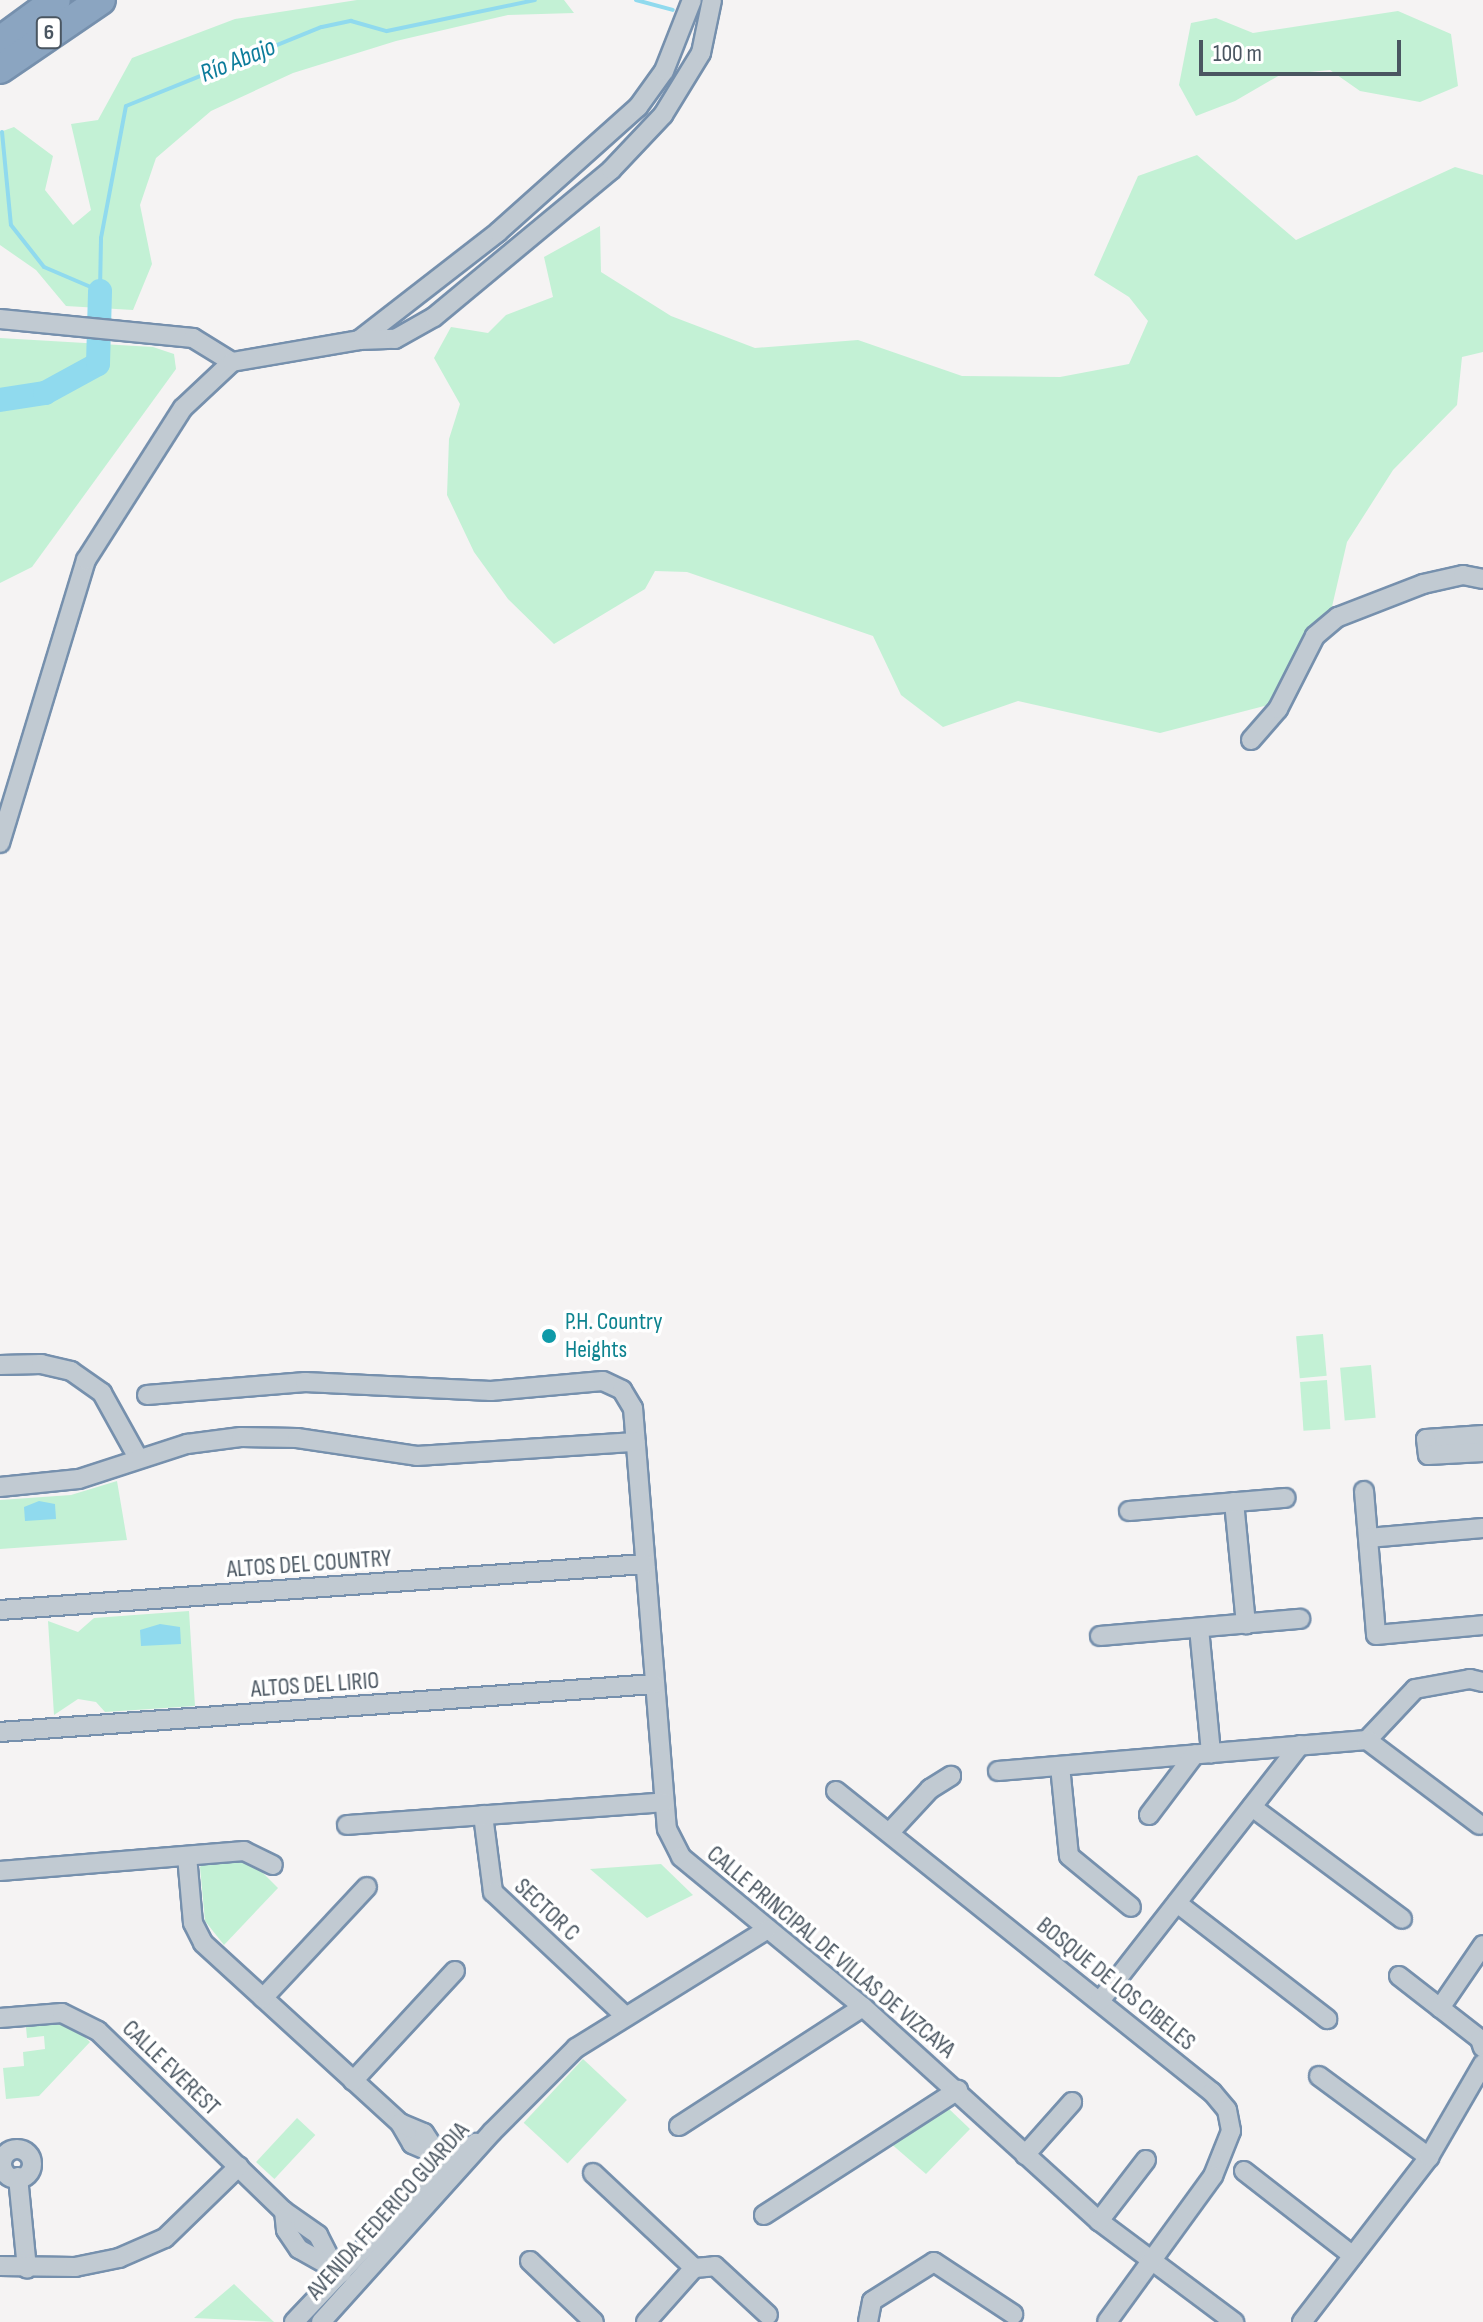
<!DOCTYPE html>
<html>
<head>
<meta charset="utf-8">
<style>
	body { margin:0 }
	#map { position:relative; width:1483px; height:2322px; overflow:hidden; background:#f5f3f3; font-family:"Sofia Sans Condensed",sans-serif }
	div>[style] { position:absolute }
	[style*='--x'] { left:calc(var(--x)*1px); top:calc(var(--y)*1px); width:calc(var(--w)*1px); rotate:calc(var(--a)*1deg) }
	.green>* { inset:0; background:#c3f1d5; transform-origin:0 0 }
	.water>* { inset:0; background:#90daee }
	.stream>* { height:4px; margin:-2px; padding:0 2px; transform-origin:2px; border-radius:2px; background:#90daee }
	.river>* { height:24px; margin:-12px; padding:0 12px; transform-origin:12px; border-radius:12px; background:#90daee }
	.roads { filter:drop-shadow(2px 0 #7690ad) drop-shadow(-2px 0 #7690ad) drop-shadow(0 2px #7690ad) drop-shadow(0 -2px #7690ad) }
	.minor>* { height:18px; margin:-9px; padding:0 9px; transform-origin:9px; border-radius:9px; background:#c1cad2 }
	.minor>.ring { margin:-9px; padding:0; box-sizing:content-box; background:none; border:18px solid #c1cad2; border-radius:50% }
	.highway>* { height:28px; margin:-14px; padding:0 14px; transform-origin:14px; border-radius:14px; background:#8ba5c1 }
	.dots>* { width:22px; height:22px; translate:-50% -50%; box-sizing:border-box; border:4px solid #fff; border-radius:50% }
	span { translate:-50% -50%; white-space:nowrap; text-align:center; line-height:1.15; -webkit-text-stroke:7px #fff; paint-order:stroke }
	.shield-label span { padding:2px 6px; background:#fff; border:2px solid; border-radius:6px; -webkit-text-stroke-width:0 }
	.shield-label { font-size:22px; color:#4a5661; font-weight:700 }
	.culture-label { font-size:24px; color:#0d838f }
	.left { translate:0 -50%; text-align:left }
	.street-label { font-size:24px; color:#4a5661 }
	.water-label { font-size:26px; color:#0c7c9b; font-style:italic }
	.scale { position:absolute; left:1199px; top:40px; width:202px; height:36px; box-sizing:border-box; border:4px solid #4a5661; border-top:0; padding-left:10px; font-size:24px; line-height:28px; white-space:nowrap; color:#4a5661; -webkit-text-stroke:6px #fff; paint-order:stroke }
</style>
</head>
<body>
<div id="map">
	<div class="green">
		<i style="clip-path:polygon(357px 0,564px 0,574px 13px,508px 15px,396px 41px,293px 73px,211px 111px,156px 158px,140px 205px,152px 264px,133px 310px,66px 306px,36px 270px,0 245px,0 132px,14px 127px,53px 156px,45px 190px,73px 225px,91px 210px,71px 124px,98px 120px,132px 58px,235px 19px)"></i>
		<i style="clip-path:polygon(1398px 11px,1451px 34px,1458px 86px,1420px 102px,1360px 91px,1330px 70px,1280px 75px,1235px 101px,1196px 116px,1179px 85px,1191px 23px,1216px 18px,1253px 33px)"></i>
		<i style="clip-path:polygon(1197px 155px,1296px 240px,1455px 167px,1483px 175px,1483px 352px,1462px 357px,1457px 405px,1393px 470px,1347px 542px,1331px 611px,1303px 638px,1272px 704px,1160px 733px,1018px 701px,943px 727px,901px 695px,873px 636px,687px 572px,655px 571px,645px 589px,554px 644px,508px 599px,474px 552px,447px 495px,449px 439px,460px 404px,434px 358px,451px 327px,488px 333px,506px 315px,553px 297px,544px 257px,600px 226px,601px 272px,671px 316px,755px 348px,858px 340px,962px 376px,1060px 377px,1129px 364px,1148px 321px,1129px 297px,1094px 275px,1138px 176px)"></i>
		<i style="clip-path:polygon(0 338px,153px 347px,174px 354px,176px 369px,32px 567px,0 583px)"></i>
		<i style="left:1323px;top:1334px;width:42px;height:27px;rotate:85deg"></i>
		<i style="left:1371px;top:1365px;width:53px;height:31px;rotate:85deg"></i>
		<i style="left:1327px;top:1380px;width:49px;height:27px;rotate:86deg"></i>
		<i style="clip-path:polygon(117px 1481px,127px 1540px,0 1549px,0 1500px,71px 1495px)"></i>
		<i style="clip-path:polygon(189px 1611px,195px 1706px,105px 1712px,96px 1702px,78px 1699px,54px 1715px,48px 1621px,78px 1632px,94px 1618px)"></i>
		<i style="clip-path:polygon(249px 1859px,278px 1888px,224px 1945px,205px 1921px,200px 1867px,205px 1861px)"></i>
		<i style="clip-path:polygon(661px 1864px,693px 1895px,647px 1918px,590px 1869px)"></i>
		<i style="clip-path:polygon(57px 2024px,74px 2027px,90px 2042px,39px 2096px,6px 2099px,3px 2068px,24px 2066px,23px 2052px,45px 2049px,44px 2036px,27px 2038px,26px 2027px)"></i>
		<i style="left:583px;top:2059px;width:60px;height:87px;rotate:43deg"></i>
		<i style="clip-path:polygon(947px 2107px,970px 2129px,926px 2174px,889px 2142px)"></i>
		<i style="left:297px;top:2118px;width:25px;height:60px;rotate:43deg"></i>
		<i style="clip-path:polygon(234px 2284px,274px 2322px,194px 2318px)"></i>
	</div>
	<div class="water">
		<i style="clip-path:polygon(39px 1501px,55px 1504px,56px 1519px,25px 1521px,24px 1507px)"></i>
		<i style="clip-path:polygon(160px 1624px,180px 1627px,181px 1644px,141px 1646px,140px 1630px)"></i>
	</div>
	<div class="stream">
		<i style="--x:636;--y:0;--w:38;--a:15"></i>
		<i style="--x:2;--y:132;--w:93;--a:84.5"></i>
		<i style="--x:11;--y:225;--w:53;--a:51.8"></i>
		<i style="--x:44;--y:267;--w:61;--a:23.2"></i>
		<i style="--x:100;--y:291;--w:53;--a:-88.9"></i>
		<i style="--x:101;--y:238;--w:134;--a:-79.3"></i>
		<i style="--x:126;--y:106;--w:211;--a:-22"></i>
		<i style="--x:322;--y:27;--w:30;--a:-12"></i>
		<i style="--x:351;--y:21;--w:37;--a:16"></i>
		<i style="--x:387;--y:31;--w:151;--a:-11.8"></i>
	</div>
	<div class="river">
		<i style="--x:0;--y:400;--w:46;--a:-8.8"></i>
		<i style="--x:45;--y:393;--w:60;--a:-28.7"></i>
		<i style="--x:98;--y:364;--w:73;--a:-88.4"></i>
	</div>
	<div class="roads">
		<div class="minor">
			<i style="--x:0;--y:319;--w:194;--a:5.6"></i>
			<i style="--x:193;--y:338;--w:46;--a:31.6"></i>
			<i style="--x:359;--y:340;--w:176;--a:-37.8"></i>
			<i style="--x:498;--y:232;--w:188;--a:-41.8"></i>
			<i style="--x:638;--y:107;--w:44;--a:-54.2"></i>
			<i style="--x:664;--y:71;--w:76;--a:-68.5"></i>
			<i style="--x:1251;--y:740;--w:41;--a:-48.9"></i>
			<i style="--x:1278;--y:709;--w:82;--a:-63.1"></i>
			<i style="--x:1315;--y:636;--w:30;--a:-40"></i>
			<i style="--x:1338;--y:617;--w:91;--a:-21.2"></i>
			<i style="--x:1423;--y:584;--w:41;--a:-12.7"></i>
			<i style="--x:1463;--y:575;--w:20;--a:11"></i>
			<i style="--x:0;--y:843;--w:296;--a:-73.1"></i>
			<i style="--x:86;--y:560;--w:180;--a:-57.5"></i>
			<i style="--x:183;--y:408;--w:67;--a:-43.2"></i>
			<i style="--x:232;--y:362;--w:129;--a:-9.8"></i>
			<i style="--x:359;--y:340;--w:36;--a:-2"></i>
			<i style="--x:395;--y:339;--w:45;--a:-29.4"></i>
			<i style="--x:434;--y:317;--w:230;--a:-39.7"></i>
			<i style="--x:611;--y:170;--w:76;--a:-46.6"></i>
			<i style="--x:663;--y:115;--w:73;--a:-58.5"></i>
			<i style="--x:701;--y:53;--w:54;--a:-78.3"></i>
			<i style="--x:0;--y:1365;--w:41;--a:-1.4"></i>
			<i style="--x:41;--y:1364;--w:31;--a:13"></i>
			<i style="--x:71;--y:1371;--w:38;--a:35"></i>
			<i style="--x:102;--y:1393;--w:74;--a:61"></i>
			<i style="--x:147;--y:1395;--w:159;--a:-4.7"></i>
			<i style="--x:305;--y:1382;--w:186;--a:2.8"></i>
			<i style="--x:491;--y:1391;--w:112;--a:-5.1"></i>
			<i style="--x:603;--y:1381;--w:21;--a:25"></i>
			<i style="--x:622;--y:1390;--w:21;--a:59"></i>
			<i style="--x:633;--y:1408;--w:422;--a:85.4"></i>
			<i style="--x:667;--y:1829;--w:31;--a:63"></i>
			<i style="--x:681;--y:1857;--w:236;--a:39.5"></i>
			<i style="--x:863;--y:2007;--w:319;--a:42.2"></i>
			<i style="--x:1099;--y:2221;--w:169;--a:36.8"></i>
			<i style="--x:1483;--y:1435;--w:57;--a:176"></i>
			<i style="--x:1426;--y:1439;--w:16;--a:83"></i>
			<i style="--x:1428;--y:1455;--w:55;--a:-3.1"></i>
			<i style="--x:0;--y:1487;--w:79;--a:-5.8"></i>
			<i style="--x:79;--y:1479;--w:114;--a:-18"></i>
			<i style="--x:187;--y:1444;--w:54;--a:-7.4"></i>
			<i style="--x:241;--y:1437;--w:56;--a:1"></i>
			<i style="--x:297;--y:1438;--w:121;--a:8.5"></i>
			<i style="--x:417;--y:1456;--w:219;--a:-3.7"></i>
			<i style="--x:1364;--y:1491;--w:144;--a:85.2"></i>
			<i style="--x:1376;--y:1635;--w:107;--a:-5.3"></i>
			<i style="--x:1234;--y:1502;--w:123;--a:84.4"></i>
			<i style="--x:1129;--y:1511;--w:157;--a:-4.8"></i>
			<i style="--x:1368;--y:1538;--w:115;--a:-5"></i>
			<i style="--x:0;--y:1610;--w:647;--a:-4.08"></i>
			<i style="--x:1199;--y:1628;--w:126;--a:84.5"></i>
			<i style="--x:1100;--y:1636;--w:201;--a:-4.9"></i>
			<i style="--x:0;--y:1732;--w:656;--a:-4.2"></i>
			<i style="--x:1367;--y:1740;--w:70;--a:-46.7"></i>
			<i style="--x:1415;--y:1689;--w:56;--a:-10.3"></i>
			<i style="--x:1470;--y:1679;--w:13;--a:13"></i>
			<i style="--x:1060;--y:1766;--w:90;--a:84.3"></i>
			<i style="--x:1069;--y:1856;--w:80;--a:39.4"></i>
			<i style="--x:998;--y:1771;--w:370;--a:-4.8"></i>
			<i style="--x:1367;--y:1740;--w:141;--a:37"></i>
			<i style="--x:836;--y:1791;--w:482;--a:38.7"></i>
			<i style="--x:1212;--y:2092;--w:23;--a:50"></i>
			<i style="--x:1227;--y:2110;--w:21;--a:79"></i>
			<i style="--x:1231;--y:2131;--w:48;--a:111.8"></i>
			<i style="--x:1213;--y:2176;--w:180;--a:126"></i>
			<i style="--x:1252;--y:1807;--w:187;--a:36.7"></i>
			<i style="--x:483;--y:1815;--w:78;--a:82.6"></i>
			<i style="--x:493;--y:1892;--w:181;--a:43.2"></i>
			<i style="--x:1149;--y:1815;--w:76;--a:-53"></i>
			<i style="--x:347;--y:1825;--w:318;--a:-4.1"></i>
			<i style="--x:890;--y:1832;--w:59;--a:-47.1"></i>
			<i style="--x:930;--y:1789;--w:25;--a:-32"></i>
			<i style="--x:187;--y:1856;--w:67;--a:84.9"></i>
			<i style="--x:193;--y:1923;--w:22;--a:63"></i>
			<i style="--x:203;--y:1943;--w:267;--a:42.4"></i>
			<i style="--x:400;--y:2123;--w:24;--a:60"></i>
			<i style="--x:412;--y:2144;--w:26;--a:23"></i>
			<i style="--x:0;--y:1871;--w:245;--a:-4.7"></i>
			<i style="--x:244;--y:1851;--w:32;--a:26"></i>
			<i style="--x:1177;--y:1903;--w:190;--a:37.7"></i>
			<i style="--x:1399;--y:1976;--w:103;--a:37.9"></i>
			<i style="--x:1480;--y:2039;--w:9;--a:72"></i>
			<i style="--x:263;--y:1998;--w:152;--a:-46.9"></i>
			<i style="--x:1100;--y:2001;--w:325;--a:-52"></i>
			<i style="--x:1440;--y:2008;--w:76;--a:-55.7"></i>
			<i style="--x:0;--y:2018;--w:62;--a:-4.6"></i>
			<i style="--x:62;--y:2013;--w:40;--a:26.6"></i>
			<i style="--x:98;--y:2031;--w:259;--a:44.1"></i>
			<i style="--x:284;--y:2211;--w:42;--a:35.2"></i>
			<i style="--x:318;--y:2235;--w:34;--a:63"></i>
			<i style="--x:1319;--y:2076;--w:137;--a:36.4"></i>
			<i style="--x:353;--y:2081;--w:150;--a:-47.2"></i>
			<i style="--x:400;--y:2123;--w:26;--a:23"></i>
			<i style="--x:424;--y:2133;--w:31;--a:57"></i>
			<i style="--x:679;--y:2126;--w:219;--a:-32.9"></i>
			<i class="ring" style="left:2px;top:2149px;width:12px;height:12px"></i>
			<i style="--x:1025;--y:2155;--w:71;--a:-48.4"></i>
			<i style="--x:1244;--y:2171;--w:138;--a:37.9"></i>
			<i style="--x:593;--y:2173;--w:139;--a:43.2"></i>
			<i style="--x:18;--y:2177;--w:92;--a:84.4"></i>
			<i style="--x:284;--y:2211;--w:19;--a:84"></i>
			<i style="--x:286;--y:2230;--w:23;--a:56"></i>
			<i style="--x:299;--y:2249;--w:49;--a:29.2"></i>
			<i style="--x:764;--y:2215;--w:231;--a:-32.8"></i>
			<i style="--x:1099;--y:2221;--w:77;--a:-52.4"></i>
			<i style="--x:530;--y:2261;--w:88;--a:43.6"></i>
			<i style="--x:0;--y:2266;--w:75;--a:0.8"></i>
			<i style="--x:75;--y:2267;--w:45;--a:-11.6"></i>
			<i style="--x:119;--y:2258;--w:50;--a:-23.5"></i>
			<i style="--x:165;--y:2238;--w:103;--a:-44.2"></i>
			<i style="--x:294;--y:2322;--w:219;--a:-46.5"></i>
			<i style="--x:445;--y:2163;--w:37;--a:-33"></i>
			<i style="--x:321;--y:2322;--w:256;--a:-48"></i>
			<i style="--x:492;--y:2132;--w:119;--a:-45"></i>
			<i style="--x:576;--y:2048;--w:224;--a:-31.8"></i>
			<i style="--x:646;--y:2322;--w:72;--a:-48.4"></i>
			<i style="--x:694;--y:2268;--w:21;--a:-5"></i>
			<i style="--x:715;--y:2266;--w:72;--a:42.8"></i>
			<i style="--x:868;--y:2322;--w:21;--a:-79"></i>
			<i style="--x:872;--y:2301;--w:73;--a:-32.2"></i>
			<i style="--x:934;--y:2262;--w:95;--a:33.4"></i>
			<i style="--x:1302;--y:2322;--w:208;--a:-52.4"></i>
			<i style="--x:1429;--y:2157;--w:108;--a:-59.9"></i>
		</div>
		<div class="highway">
			<i style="--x:0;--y:41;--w:69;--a:-36.2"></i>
			<i style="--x:0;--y:69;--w:122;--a:-34.3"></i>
		</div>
	</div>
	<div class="dots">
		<i style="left:549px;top:1336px;background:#0f9aa8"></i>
	</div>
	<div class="shield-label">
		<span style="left:49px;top:33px">6</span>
	</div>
	<div class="culture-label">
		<span class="left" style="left:565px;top:1336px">P.H. Country<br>Heights</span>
	</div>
	<div class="street-label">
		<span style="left:309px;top:1564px;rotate:-4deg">ALTOS DEL COUNTRY</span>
		<span style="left:315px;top:1685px;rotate:-4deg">ALTOS DEL LIRIO</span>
		<span style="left:547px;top:1910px;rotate:43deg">SECTOR C</span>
		<span style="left:831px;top:1952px;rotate:40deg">CALLE PRINCIPAL DE VILLAS DE VIZCAYA</span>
		<span style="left:1116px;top:1984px;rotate:39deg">BOSQUE DE LOS CIBELES</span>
		<span style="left:171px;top:2068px;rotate:44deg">CALLE EVEREST</span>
		<span style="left:388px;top:2211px;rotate:-48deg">AVENIDA FEDERICO GUARDIA</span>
	</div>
	<div class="water-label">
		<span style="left:238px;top:61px;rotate:-22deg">Río Abajo</span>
	</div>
	<div class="scale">100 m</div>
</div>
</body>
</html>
